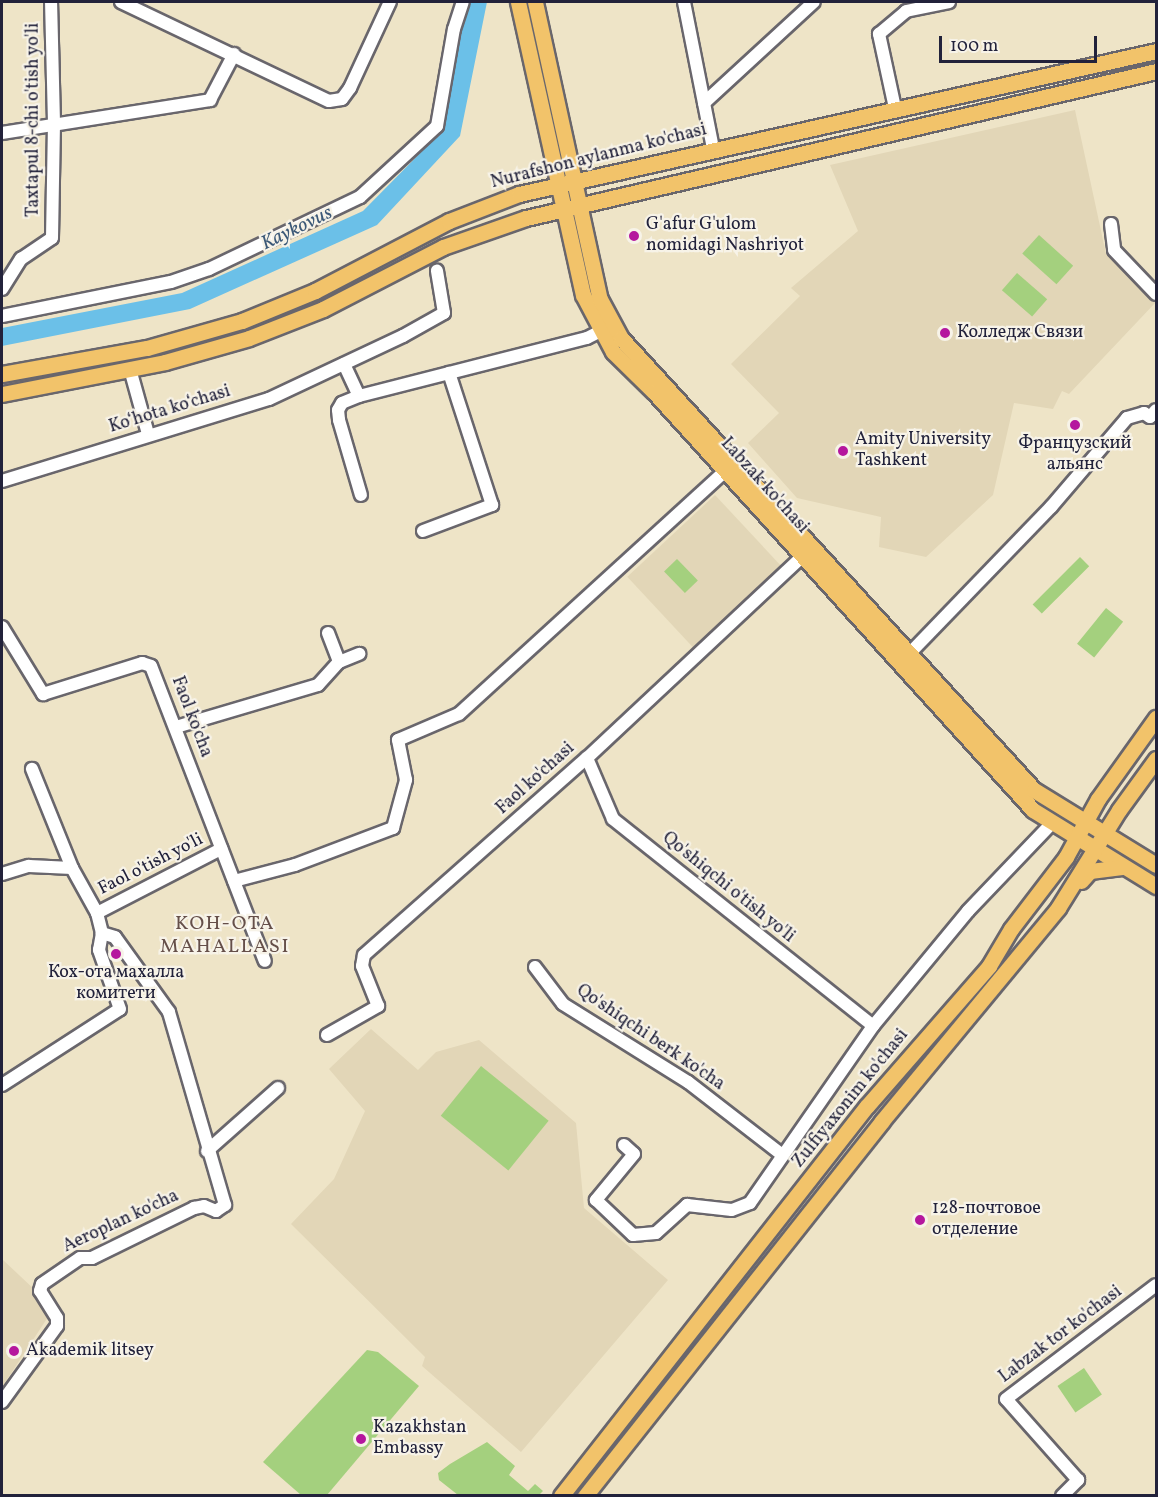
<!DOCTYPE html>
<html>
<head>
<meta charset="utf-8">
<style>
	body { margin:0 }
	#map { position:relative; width:1158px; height:1497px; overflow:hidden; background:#eee4c7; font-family:Vollkorn,serif }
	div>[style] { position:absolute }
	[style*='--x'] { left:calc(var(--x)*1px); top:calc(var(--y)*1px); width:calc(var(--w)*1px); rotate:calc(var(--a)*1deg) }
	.built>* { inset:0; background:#e2d6b7; transform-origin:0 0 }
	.green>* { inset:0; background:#a4d07e; transform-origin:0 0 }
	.water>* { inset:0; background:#6bc0e8 }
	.roads { filter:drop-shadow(2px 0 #69666c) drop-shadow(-2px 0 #69666c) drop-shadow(0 2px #69666c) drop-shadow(0 -2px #69666c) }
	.minor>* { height:12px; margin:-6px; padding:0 6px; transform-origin:6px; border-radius:6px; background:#fff }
	.major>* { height:15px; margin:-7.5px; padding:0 7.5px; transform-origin:7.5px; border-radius:7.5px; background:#f2c36a }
	.dots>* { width:16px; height:16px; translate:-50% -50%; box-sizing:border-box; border:3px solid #f7f3e8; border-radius:50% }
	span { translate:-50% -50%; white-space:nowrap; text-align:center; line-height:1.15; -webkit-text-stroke:4.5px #f7f3e8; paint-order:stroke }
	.street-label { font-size:18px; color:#22223b }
	.poi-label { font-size:18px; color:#22223b }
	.left { translate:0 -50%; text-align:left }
	.water-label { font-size:20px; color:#3c5978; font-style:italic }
	.neighbourhood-label { font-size:20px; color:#654f49; letter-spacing:1.5px }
	.frame { position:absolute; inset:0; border:3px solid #22223b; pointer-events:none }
	.scale { position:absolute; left:939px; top:36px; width:158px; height:27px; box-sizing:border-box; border:3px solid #22223b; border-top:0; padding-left:8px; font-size:18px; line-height:21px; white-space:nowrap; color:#22223b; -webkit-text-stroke:4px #f7f3e8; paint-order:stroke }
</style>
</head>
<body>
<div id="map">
	<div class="built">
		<i style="clip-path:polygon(1075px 110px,1106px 254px,1156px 302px,1069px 394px,1062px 391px,1053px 409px,1014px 403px,993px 495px,926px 557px,879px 547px,881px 517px,797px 498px,748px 443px,779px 413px,731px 364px,800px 296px,791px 288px,858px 231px,830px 165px)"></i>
		<i style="left:715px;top:495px;width:99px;height:120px;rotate:47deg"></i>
		<i style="clip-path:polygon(371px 1029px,418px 1070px,436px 1052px,479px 1040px,576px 1123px,584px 1208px,668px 1280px,521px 1452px,422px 1366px,425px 1357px,291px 1224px,334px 1179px,365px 1111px,329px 1069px)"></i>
		<i style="clip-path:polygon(2px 1259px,36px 1291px,50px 1314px,2px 1387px)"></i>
	</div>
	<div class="green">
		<i style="left:1039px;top:235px;width:46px;height:25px;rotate:42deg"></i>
		<i style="left:1017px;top:273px;width:40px;height:23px;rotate:41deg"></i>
		<i style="left:1080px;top:557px;width:13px;height:67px;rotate:45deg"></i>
		<i style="left:677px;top:559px;width:30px;height:18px;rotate:46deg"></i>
		<i style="left:1106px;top:608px;width:22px;height:46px;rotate:39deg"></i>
		<i style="left:481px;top:1066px;width:87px;height:64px;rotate:39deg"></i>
		<i style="clip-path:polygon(367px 1350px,378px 1352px,419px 1386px,327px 1495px,301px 1495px,263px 1462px)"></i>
		<i style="left:1084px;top:1368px;width:32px;height:32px;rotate:56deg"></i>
		<i style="clip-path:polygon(487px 1442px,515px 1466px,509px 1475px,528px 1491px,535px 1484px,543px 1491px,539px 1495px,458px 1495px,439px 1480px,438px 1473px,450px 1464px)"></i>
	</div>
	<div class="water">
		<i style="clip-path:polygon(469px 2px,487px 2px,460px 136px,377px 225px,190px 309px,2px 346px,2px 328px,182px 293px,363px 211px,441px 132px,461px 23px)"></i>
	</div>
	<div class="roads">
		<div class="minor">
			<i style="--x:121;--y:2;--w:230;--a:25.5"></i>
			<i style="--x:329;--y:101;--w:13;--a:-9"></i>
			<i style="--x:342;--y:99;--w:14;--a:-54"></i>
			<i style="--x:350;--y:88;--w:95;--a:-65.1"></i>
			<i style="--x:684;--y:2;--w:150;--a:78.8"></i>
			<i style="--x:704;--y:103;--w:149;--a:-42.6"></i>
			<i style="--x:895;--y:108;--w:76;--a:-102.2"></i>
			<i style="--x:879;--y:34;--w:35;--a:-40"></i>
			<i style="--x:906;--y:11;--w:44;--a:-11.8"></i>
			<i style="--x:2;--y:133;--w:211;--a:-9"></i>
			<i style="--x:210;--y:100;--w:52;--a:-62.4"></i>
			<i style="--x:1111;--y:224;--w:26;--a:83"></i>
			<i style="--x:1114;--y:250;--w:61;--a:46.3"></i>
			<i style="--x:2;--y:289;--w:36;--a:-58"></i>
			<i style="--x:21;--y:259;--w:37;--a:-34"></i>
			<i style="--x:52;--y:238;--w:115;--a:-89"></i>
			<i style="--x:54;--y:123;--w:121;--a:-91.4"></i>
			<i style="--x:2;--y:316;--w:172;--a:-11.4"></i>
			<i style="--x:171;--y:282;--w:40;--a:-18.9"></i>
			<i style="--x:209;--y:269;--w:167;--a:-25.5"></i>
			<i style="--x:360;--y:197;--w:105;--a:-42.7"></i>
			<i style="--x:437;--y:126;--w:98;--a:-80.1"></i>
			<i style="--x:454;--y:29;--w:28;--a:-72"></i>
			<i style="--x:344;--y:364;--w:35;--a:65"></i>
			<i style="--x:359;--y:396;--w:18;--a:158"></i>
			<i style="--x:342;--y:403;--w:8;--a:120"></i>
			<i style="--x:338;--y:410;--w:10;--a:84"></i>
			<i style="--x:339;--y:420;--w:78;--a:73.7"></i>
			<i style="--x:130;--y:369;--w:67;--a:74.5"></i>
			<i style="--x:359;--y:396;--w:235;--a:-14.3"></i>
			<i style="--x:587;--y:338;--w:25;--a:-27"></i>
			<i style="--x:2;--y:481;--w:279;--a:-17.1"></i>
			<i style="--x:269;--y:399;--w:148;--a:-25.2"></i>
			<i style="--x:403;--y:336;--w:47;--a:-29.3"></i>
			<i style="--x:444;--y:313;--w:43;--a:-99.5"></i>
			<i style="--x:423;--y:531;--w:74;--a:-20.6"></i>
			<i style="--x:492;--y:505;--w:139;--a:-108"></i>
			<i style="--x:2;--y:627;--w:79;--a:58.5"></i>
			<i style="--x:43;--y:694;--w:104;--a:-17.4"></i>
			<i style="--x:142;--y:663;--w:9;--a:18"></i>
			<i style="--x:151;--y:666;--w:316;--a:68.9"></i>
			<i style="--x:328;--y:633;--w:31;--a:69"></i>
			<i style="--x:908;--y:655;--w:206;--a:-46"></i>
			<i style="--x:1051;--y:507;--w:117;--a:-49.5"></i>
			<i style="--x:1127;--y:418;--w:18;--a:-16"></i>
			<i style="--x:1144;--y:413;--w:7;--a:34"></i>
			<i style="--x:1150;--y:417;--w:9;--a:-49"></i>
			<i style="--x:176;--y:727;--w:148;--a:-16.5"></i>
			<i style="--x:318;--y:685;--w:31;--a:-48"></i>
			<i style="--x:339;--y:662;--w:22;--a:-22"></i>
			<i style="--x:587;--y:758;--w:66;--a:66.9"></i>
			<i style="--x:613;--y:819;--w:332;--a:38.5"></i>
			<i style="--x:2;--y:874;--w:28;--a:-17"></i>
			<i style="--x:29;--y:866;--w:43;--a:2.7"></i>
			<i style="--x:234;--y:881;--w:63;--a:-14.7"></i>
			<i style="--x:295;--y:865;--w:105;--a:-20.7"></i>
			<i style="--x:393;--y:828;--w:50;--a:-74.8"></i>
			<i style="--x:406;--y:780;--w:41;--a:-101.3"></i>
			<i style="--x:398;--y:740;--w:66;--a:-23.1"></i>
			<i style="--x:459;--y:714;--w:360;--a:-42.4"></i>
			<i style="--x:97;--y:913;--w:140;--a:-27.3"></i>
			<i style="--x:535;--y:967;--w:46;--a:52.9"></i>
			<i style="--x:563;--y:1004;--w:147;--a:32"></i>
			<i style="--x:688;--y:1082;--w:118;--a:37.7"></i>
			<i style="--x:327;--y:1035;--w:59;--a:-29.6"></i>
			<i style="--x:378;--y:1006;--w:43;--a:-111.8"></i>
			<i style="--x:362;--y:966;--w:11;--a:-80"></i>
			<i style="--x:364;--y:955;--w:298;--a:-41.5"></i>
			<i style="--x:587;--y:758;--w:304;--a:-43.1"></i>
			<i style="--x:2;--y:1085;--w:140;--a:-32.8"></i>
			<i style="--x:120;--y:1009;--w:63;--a:-109.6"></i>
			<i style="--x:99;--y:950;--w:17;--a:-80"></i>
			<i style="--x:102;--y:933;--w:21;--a:-104"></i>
			<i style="--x:97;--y:913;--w:51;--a:-119.1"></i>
			<i style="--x:72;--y:868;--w:107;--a:-112"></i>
			<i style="--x:624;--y:1145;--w:13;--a:42"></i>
			<i style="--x:634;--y:1154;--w:60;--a:129.6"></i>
			<i style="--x:596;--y:1200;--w:51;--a:43.4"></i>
			<i style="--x:633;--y:1235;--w:23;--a:-5"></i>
			<i style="--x:656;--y:1233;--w:42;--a:-42.1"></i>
			<i style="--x:687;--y:1205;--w:45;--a:6.3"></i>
			<i style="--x:732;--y:1210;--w:19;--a:-21"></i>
			<i style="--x:750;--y:1203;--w:216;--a:-55.2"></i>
			<i style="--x:873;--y:1026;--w:149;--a:-50.4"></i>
			<i style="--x:968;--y:911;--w:120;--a:-46.3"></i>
			<i style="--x:207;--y:1151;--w:95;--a:-41.6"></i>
			<i style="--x:2;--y:1402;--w:94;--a:-54.1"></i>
			<i style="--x:57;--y:1326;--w:8;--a:-90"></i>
			<i style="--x:57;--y:1318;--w:32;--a:-122"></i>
			<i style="--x:40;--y:1291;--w:7;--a:-74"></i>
			<i style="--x:42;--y:1284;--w:46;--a:-34.4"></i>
			<i style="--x:80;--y:1258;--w:12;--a:0"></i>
			<i style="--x:92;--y:1258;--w:114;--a:-26.1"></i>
			<i style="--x:194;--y:1208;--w:10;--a:-11"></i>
			<i style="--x:204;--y:1206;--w:13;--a:23"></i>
			<i style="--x:216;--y:1211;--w:11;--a:-34"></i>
			<i style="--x:225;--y:1205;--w:201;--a:-106.2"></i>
			<i style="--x:169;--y:1012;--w:92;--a:-125.8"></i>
			<i style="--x:115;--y:937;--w:14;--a:-163"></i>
			<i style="--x:1062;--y:1496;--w:23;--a:-45"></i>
			<i style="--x:1078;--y:1480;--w:108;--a:-131.6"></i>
			<i style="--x:1006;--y:1399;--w:188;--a:-37.2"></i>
		</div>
		<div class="major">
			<i style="--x:518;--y:2;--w:300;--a:77.5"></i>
			<i style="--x:583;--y:295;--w:64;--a:62.2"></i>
			<i style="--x:613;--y:352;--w:57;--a:44.3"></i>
			<i style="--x:654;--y:392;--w:564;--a:47.8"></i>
			<i style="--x:1033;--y:810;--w:145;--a:31.7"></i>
			<i style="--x:535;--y:2;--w:304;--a:77.7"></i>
			<i style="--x:600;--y:299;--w:44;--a:61.7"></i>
			<i style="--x:621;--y:338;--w:612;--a:47.58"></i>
			<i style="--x:1034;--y:790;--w:143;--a:31.6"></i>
			<i style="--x:2;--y:374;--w:147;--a:-10.2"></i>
			<i style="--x:147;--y:348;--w:99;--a:-15.9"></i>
			<i style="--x:242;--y:321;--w:79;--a:-22.3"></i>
			<i style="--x:315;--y:291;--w:151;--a:-27.6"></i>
			<i style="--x:449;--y:221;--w:75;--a:-21.1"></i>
			<i style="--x:519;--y:194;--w:653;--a:-12.65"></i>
			<i style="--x:2;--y:394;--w:166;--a:-11.1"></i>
			<i style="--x:165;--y:362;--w:87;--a:-15.9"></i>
			<i style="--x:249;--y:338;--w:79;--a:-21.4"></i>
			<i style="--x:323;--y:309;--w:135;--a:-27.3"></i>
			<i style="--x:443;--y:247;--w:88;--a:-19.3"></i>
			<i style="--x:526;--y:218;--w:647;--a:-13.13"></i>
			<i style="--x:1081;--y:881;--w:13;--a:-48"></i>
			<i style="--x:1090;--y:871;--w:34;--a:-7"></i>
			<i style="--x:561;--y:1496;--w:496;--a:-51.9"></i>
			<i style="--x:867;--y:1106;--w:186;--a:-48.9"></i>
			<i style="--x:989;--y:966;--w:43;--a:-59.3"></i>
			<i style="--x:1011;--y:929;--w:91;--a:-52.6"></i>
			<i style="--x:1066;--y:857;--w:66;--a:-61.1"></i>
			<i style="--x:1098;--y:799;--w:100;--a:-54.4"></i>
			<i style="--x:585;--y:1496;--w:478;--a:-51.6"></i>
			<i style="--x:882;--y:1121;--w:276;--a:-50.4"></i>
			<i style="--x:1058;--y:908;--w:115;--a:-58.1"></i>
			<i style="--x:1119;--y:810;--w:63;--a:-54"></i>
		</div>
	</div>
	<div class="dots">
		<i style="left:634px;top:236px;background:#b5179e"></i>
		<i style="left:945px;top:333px;background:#b5179e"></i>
		<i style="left:1075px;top:425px;background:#b5179e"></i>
		<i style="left:843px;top:451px;background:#b5179e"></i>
		<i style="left:116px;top:954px;background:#b5179e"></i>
		<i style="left:920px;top:1220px;background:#b5179e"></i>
		<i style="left:14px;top:1351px;background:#b5179e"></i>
		<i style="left:361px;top:1439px;background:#b5179e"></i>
	</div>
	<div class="street-label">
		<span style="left:34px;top:120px;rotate:-90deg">Taxtapul 8-chi o'tish yo'li</span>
		<span style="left:599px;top:157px;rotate:-14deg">Nurafshon aylanma ko'chasi</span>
		<span style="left:170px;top:410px;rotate:-17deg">Koʻhota koʻchasi</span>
		<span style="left:764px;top:486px;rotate:48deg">Labzak ko'chasi</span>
		<span style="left:191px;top:717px;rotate:69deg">Faol ko'cha</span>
		<span style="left:536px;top:779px;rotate:-42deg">Faol ko'chasi</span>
		<span style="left:151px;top:865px;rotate:-27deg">Faol o'tish yo'li</span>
		<span style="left:728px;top:888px;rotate:39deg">Qo'shiqchi o'tish yo'li</span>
		<span style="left:650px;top:1038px;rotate:34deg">Qo'shiqchi berk ko'cha</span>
		<span style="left:851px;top:1099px;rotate:-51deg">Zulfiyaxonim ko'chasi</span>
		<span style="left:121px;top:1222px;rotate:-25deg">Aeroplan ko'cha</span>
		<span style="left:1061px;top:1335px;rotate:-37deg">Labzak tor ko'chasi</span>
	</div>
	<div class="poi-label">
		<span class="left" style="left:646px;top:236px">G'afur G'ulom<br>nomidagi Nashriyot</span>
		<span class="left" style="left:957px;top:333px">Колледж Связи</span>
		<span class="left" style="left:855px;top:451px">Amity University<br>Tashkent</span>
		<span style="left:1075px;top:455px">Французский<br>альянс</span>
		<span style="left:116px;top:984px">Кох-ота махалла<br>комитети</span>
		<span class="left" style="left:932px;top:1220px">128-почтовое<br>отделение</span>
		<span class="left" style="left:26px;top:1351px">Akademik litsey</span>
		<span class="left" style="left:373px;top:1439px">Kazakhstan<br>Embassy</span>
	</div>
	<div class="water-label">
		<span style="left:297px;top:229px;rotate:-26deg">Kaykovus</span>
	</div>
	<div class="neighbourhood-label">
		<span style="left:225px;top:936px">KOH-OTA<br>MAHALLASI</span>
	</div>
	<div class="frame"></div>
	<div class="scale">100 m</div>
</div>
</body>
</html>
